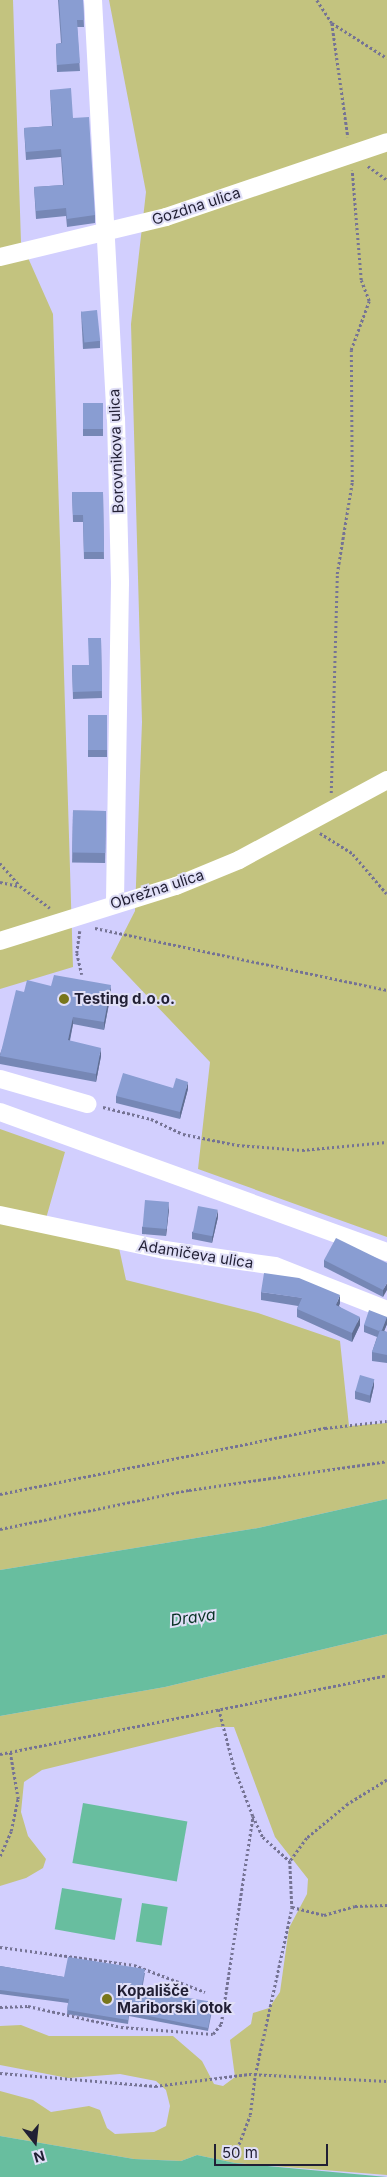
<!DOCTYPE html>
<html>
<head>
<meta charset="utf-8">
<style>
	body { margin:0 }
	#map { position:relative; width:387px; height:2177px; overflow:hidden; background:#d2cffe; font-family:Inter,sans-serif }
	div>[style] { position:absolute }
	[style*='--x'] { left:calc(var(--x)*1px); top:calc(var(--y)*1px); width:calc(var(--w)*1px); rotate:calc(var(--a)*1deg) }
	.green>* { inset:0; background:#c3c37f }
	.water>* { inset:0; background:#68be9f; transform-origin:0 0 }
	.path>* { height:2.5px; margin-top:-1.25px; transform-origin:0; background:repeating-linear-gradient(90deg,#757394 0 2.5px,transparent 0 5px) }
	.minor>* { height:18px; margin:-9px; padding:0 9px; transform-origin:9px; border-radius:9px; background:#fff }
	.wall>* { inset:0; background:#7687b5; transform-origin:0 0 }
	.shaded-wall>* { inset:0; background:#606e93 }
	.building>* { inset:0; background:#899dd2; transform-origin:0 0 }
	.dots>* { width:14px; height:14px; translate:-50% -50%; box-sizing:border-box; border:2px solid #e0dff7; border-radius:50% }
	span { translate:-50% -50%; white-space:nowrap; text-align:center; line-height:1.15; -webkit-text-stroke:4px #e0dff7; paint-order:stroke }
	.street-label { font-size:15px; color:#211f34 }
	.poi-label { font-size:15px; color:#211f34; font-weight:700 }
	.left { translate:0 -50%; text-align:left }
	.water-label { font-size:16px; color:#083124; font-style:italic }
	.north { position:absolute; left:10px; top:2117px; width:50px; height:50px; -webkit-text-stroke:4px #e0dff7; paint-order:stroke; rotate:164deg; font-size:14px; font-weight:700; line-height:20px; text-align:center; color:#211f34 }
	.north::after { content:''; display:block; margin:auto; width:18px; height:22px; background:#211f34; clip-path:polygon(50% 0,100% 100%,50% 72%,0 100%) }
	.scale { position:absolute; left:214px; top:2144px; width:114px; height:22px; box-sizing:border-box; border:2px solid #211f34; border-top:0; padding-left:6px; font-size:15px; line-height:18px; white-space:nowrap; color:#211f34; -webkit-text-stroke:4px #e0dff7; paint-order:stroke }
</style>
</head>
<body>
<div id="map">
	<div class="green">
		<i style="clip-path:polygon(0 0,13px 0,21px 242px,53px 314px,73px 967px,0 989px)"></i>
		<i style="clip-path:polygon(109px 0,387px 0,387px 1237px,198px 1169px,210px 1062px,111px 958px,135px 911px,142px 722px,131px 324px,146px 192px)"></i>
		<i style="clip-path:polygon(0 1129px,65px 1152px,43px 1229px,119px 1248px,126px 1280px,258px 1313px,340px 1341px,349px 1426px,387px 1423px,387px 1499px,258px 1528px,0 1570px)"></i>
		<i style="clip-path:polygon(387px 1634px,387px 2175px,235px 2163px,197px 2155px,181px 2161px,134px 2159px,0 2136px,0 2091px,33px 2100px,51px 2112px,89px 2106px,100px 2110px,107px 2128px,115px 2134px,154px 2132px,166px 2126px,170px 2106px,166px 2090px,156px 2081px,120px 2074px,68px 2078px,0 2065px,0 2026px,21px 2025px,49px 2036px,173px 2036px,202px 2061px,214px 2084px,223px 2086px,235px 2077px,230px 2040px,251px 2024px,253px 2013px,269px 2008px,280px 1992px,289px 1928px,307px 1894px,308px 1879px,275px 1837px,234px 1727px,217px 1727px,42px 1770px,24px 1782px,21px 1812px,28px 1836px,46px 1859px,43px 1868px,26px 1878px,0 1886px,0 1716px,165px 1687px)"></i>
	</div>
	<div class="water">
		<i style="clip-path:polygon(387px 1499px,387px 1634px,165px 1687px,0 1716px,0 1570px,258px 1528px)"></i>
		<i style="left:83px;top:1803px;width:106px;height:61px;rotate:10deg"></i>
		<i style="left:62px;top:1888px;width:61px;height:42px;rotate:10deg"></i>
		<i style="left:142px;top:1903px;width:26px;height:39px;rotate:9deg"></i>
		<i style="clip-path:polygon(0 2136px,134px 2159px,181px 2161px,197px 2155px,235px 2163px,387px 2177px,0 2177px)"></i>
	</div>
	<div class="path">
		<i style="--x:317;--y:0;--w:27;--a:57"></i>
		<i style="--x:332;--y:23;--w:115;--a:82"></i>
		<i style="--x:332;--y:23;--w:65;--a:32.5"></i>
		<i style="--x:368;--y:166;--w:24;--a:36"></i>
		<i style="--x:331;--y:793;--w:219;--a:-88.4"></i>
		<i style="--x:337;--y:574;--w:93;--a:-80.7"></i>
		<i style="--x:352;--y:482;--w:132;--a:-90.4"></i>
		<i style="--x:351;--y:350;--w:52;--a:-69.8"></i>
		<i style="--x:369;--y:301;--w:22;--a:-111"></i>
		<i style="--x:361;--y:280;--w:110;--a:-94.7"></i>
		<i style="--x:320;--y:833;--w:39;--a:32"></i>
		<i style="--x:353;--y:854;--w:52;--a:49.6"></i>
		<i style="--x:0;--y:863;--w:30;--a:49"></i>
		<i style="--x:20;--y:886;--w:37;--a:36"></i>
		<i style="--x:0;--y:882;--w:19;--a:12"></i>
		<i style="--x:95;--y:928;--w:299;--a:12"></i>
		<i style="--x:80;--y:931;--w:22;--a:98"></i>
		<i style="--x:77;--y:953;--w:22;--a:77"></i>
		<i style="--x:103;--y:1107;--w:49;--a:14"></i>
		<i style="--x:151;--y:1119;--w:35;--a:25"></i>
		<i style="--x:183;--y:1134;--w:55;--a:11.5"></i>
		<i style="--x:237;--y:1145;--w:65;--a:4.4"></i>
		<i style="--x:302;--y:1150;--w:85;--a:-5.4"></i>
		<i style="--x:0;--y:1494;--w:332;--a:-11.5"></i>
		<i style="--x:325;--y:1428;--w:62;--a:-6.4"></i>
		<i style="--x:0;--y:1529;--w:193;--a:-11.7"></i>
		<i style="--x:189;--y:1490;--w:200;--a:-8.3"></i>
		<i style="--x:219;--y:1709;--w:60;--a:75.5"></i>
		<i style="--x:234;--y:1767;--w:53;--a:68.8"></i>
		<i style="--x:253;--y:1816;--w:23;--a:65"></i>
		<i style="--x:263;--y:1837;--w:36;--a:42"></i>
		<i style="--x:0;--y:1754;--w:395;--a:-11.5"></i>
		<i style="--x:387;--y:1780;--w:46;--a:148.4"></i>
		<i style="--x:348;--y:1804;--w:53;--a:140.3"></i>
		<i style="--x:307;--y:1838;--w:29;--a:126"></i>
		<i style="--x:290;--y:1861;--w:46;--a:87.5"></i>
		<i style="--x:292;--y:1907;--w:33;--a:14"></i>
		<i style="--x:324;--y:1915;--w:32;--a:-16"></i>
		<i style="--x:355;--y:1906;--w:32;--a:-2"></i>
		<i style="--x:0;--y:1856;--w:27;--a:-66"></i>
		<i style="--x:11;--y:1831;--w:33;--a:-78"></i>
		<i style="--x:18;--y:1799;--w:48;--a:-99.7"></i>
		<i style="--x:0;--y:1947;--w:135;--a:7.7"></i>
		<i style="--x:134;--y:1965;--w:76;--a:20.8"></i>
		<i style="--x:0;--y:2007;--w:28;--a:-2"></i>
		<i style="--x:28;--y:2006;--w:95;--a:12.7"></i>
		<i style="--x:121;--y:2027;--w:92;--a:4.4"></i>
		<i style="--x:213;--y:2034;--w:13;--a:-51"></i>
		<i style="--x:221;--y:2024;--w:210;--a:-81.3"></i>
		<i style="--x:0;--y:2073;--w:156;--a:4.8"></i>
		<i style="--x:155;--y:2086;--w:95;--a:-7.3"></i>
		<i style="--x:249;--y:2074;--w:138;--a:2.9"></i>
		<i style="--x:237;--y:2149;--w:36;--a:-69"></i>
		<i style="--x:250;--y:2115;--w:40;--a:-82.9"></i>
		<i style="--x:255;--y:2075;--w:172;--a:-77.6"></i>
	</div>
	<div class="minor">
		<i style="--x:93;--y:0;--w:419;--a:86.9"></i>
		<i style="--x:116;--y:418;--w:165;--a:88.6"></i>
		<i style="--x:120;--y:583;--w:320;--a:90.9"></i>
		<i style="--x:0;--y:257;--w:171;--a:-13.5"></i>
		<i style="--x:166;--y:217;--w:233;--a:-18.7"></i>
		<i style="--x:0;--y:941;--w:184;--a:-17.4"></i>
		<i style="--x:176;--y:886;--w:68;--a:-22.4"></i>
		<i style="--x:239;--y:860;--w:168;--a:-28.4"></i>
		<i style="--x:0;--y:1079;--w:91;--a:16"></i>
		<i style="--x:0;--y:1112;--w:412;--a:19.9"></i>
		<i style="--x:0;--y:1215;--w:169;--a:12"></i>
		<i style="--x:165;--y:1250;--w:111;--a:8.3"></i>
		<i style="--x:275;--y:1266;--w:120;--a:21.4"></i>
	</div>
	<div class="wall">
		<i style="clip-path:polygon(58px 0,83px 0,84px 27px,77px 27px,80px 71px,57px 72px,56px 44px,61px 43px)"></i>
		<i style="clip-path:polygon(50px 90px,73px 118px,95px 215px,95px 223px,67px 227px,66px 216px,36px 219px,34px 187px,63px 185px,61px 157px,26px 160px,24px 128px,52px 126px)"></i>
		<i style="clip-path:polygon(81px 311px,100px 341px,100px 348px,83px 349px)"></i>
		<i style="left:83px;top:403px;width:20px;height:33px"></i>
		<i style="clip-path:polygon(72px 492px,103px 492px,104px 559px,84px 559px,83px 522px,73px 522px)"></i>
		<i style="clip-path:polygon(101px 638px,102px 698px,73px 699px,72px 665px,89px 665px)"></i>
		<i style="left:88px;top:715px;width:19px;height:42px"></i>
		<i style="left:106px;top:811px;width:52px;height:33px;rotate:91deg"></i>
		<i style="clip-path:polygon(51px 986px,111px 993px,104px 1030px,73px 1024px,70px 1041px,101px 1056px,96px 1082px,0 1064px,0 1054px,24px 992px)"></i>
		<i style="clip-path:polygon(173px 1088px,188px 1089px,180px 1119px,116px 1103px,116px 1096px)"></i>
		<i style="clip-path:polygon(169px 1209px,166px 1236px,142px 1234px,142px 1227px)"></i>
		<i style="clip-path:polygon(218px 1217px,212px 1243px,192px 1239px,192px 1232px)"></i>
		<i style="clip-path:polygon(324px 1260px,387px 1263px,383px 1297px,324px 1267px)"></i>
		<i style="clip-path:polygon(261px 1292px,340px 1303px,339px 1306px,360px 1325px,352px 1342px,297px 1317px,297px 1309px,298px 1306px,261px 1300px)"></i>
		<i style="clip-path:polygon(387px 1317px,387px 1324px,384px 1331px,387px 1332px,387px 1363px,372px 1361px,372px 1352px,377px 1337px,364px 1332px,364px 1325px)"></i>
		<i style="clip-path:polygon(374px 1386px,370px 1403px,355px 1399px,355px 1391px)"></i>
		<i style="clip-path:polygon(0 1966px,64px 1977px,145px 1973px,142px 1990px,213px 2006px,208px 2031px,129px 2016px,128px 2024px,67px 2014px,68px 2003px,0 1994px)"></i>
	</div>
	<div class="shaded-wall">
		<i style="clip-path:polygon(111px 985px,111px 993px,104px 1030px,104px 1022px)"></i>
		<i style="clip-path:polygon(73px 1017px,73px 1024px,68px 1048px,68px 1040px)"></i>
		<i style="clip-path:polygon(101px 1048px,101px 1056px,96px 1082px,96px 1074px)"></i>
		<i style="clip-path:polygon(188px 1082px,188px 1089px,180px 1119px,180px 1112px)"></i>
		<i style="clip-path:polygon(169px 1202px,169px 1209px,166px 1236px,166px 1229px)"></i>
		<i style="clip-path:polygon(218px 1210px,218px 1217px,212px 1243px,212px 1236px)"></i>
		<i style="clip-path:polygon(387px 1283px,387px 1290px,383px 1297px,383px 1290px)"></i>
		<i style="clip-path:polygon(340px 1295px,340px 1303px,336px 1313px,336px 1305px)"></i>
		<i style="clip-path:polygon(360px 1317px,360px 1325px,352px 1342px,352px 1333px)"></i>
		<i style="clip-path:polygon(387px 1317px,387px 1324px,381px 1339px,381px 1332px)"></i>
		<i style="clip-path:polygon(374px 1379px,374px 1386px,370px 1403px,370px 1396px)"></i>
	</div>
	<div class="building">
		<i style="clip-path:polygon(59px 0,83px 0,84px 20px,77px 20px,80px 63px,57px 65px,56px 44px,62px 43px)"></i>
		<i style="clip-path:polygon(71px 88px,73px 118px,89px 117px,95px 215px,67px 219px,66px 208px,36px 211px,34px 187px,64px 185px,61px 149px,26px 152px,24px 128px,53px 126px,50px 90px)"></i>
		<i style="left:97px;top:310px;width:31px;height:16px;rotate:84deg"></i>
		<i style="left:83px;top:403px;width:20px;height:26px"></i>
		<i style="clip-path:polygon(72px 492px,103px 492px,104px 552px,84px 552px,83px 515px,73px 515px)"></i>
		<i style="clip-path:polygon(88px 638px,101px 638px,102px 691px,73px 692px,72px 665px,89px 665px)"></i>
		<i style="left:88px;top:715px;width:19px;height:35px"></i>
		<i style="left:106px;top:811px;width:42px;height:33px;rotate:91deg"></i>
		<i style="clip-path:polygon(54px 975px,111px 985px,104px 1022px,73px 1017px,68px 1040px,101px 1048px,96px 1074px,0 1056px,16px 990px,24px 992px,27px 980px,51px 986px)"></i>
		<i style="clip-path:polygon(123px 1073px,173px 1088px,176px 1078px,188px 1082px,180px 1112px,116px 1096px)"></i>
		<i style="left:145px;top:1200px;width:24px;height:27px;rotate:5deg"></i>
		<i style="left:198px;top:1206px;width:20px;height:27px;rotate:11deg"></i>
		<i style="clip-path:polygon(336px 1238px,387px 1263px,387px 1283px,383px 1290px,324px 1260px)"></i>
		<i style="clip-path:polygon(264px 1273px,299px 1278px,340px 1295px,336px 1305px,360px 1317px,352px 1333px,297px 1309px,302px 1298px,261px 1292px)"></i>
		<i style="clip-path:polygon(369px 1310px,387px 1317px,382px 1330px,380px 1330px,379px 1331px,364px 1325px)"></i>
		<i style="clip-path:polygon(380px 1330px,387px 1332px,387px 1355px,372px 1352px)"></i>
		<i style="left:360px;top:1375px;width:15px;height:17px;rotate:16deg"></i>
		<i style="clip-path:polygon(68px 1957px,145px 1969px,141px 1990px,213px 2002px,208px 2028px,129px 2012px,128px 2020px,67px 2010px,69px 1999px,0 1990px,0 1966px,64px 1977px)"></i>
	</div>
	<div class="dots">
		<i style="left:64px;top:999px;background:#78761b"></i>
		<i style="left:107px;top:1999px;background:#78761b"></i>
	</div>
	<div class="street-label">
		<span style="left:196px;top:206px;rotate:-18deg">Gozdna ulica</span>
		<span style="left:116px;top:451px;rotate:-92deg">Borovnikova ulica</span>
		<span style="left:157px;top:889px;rotate:-18deg">Obrežna ulica</span>
		<span style="left:196px;top:1254px;rotate:9deg">Adamičeva ulica</span>
	</div>
	<div class="poi-label">
		<span class="left" style="left:74px;top:999px">Testing d.o.o.</span>
		<span class="left" style="left:117px;top:1999px">Kopališče<br>Mariborski otok</span>
	</div>
	<div class="water-label">
		<span style="left:193px;top:1617px;rotate:-8deg">Drava</span>
	</div>
	<div class="north">N</div>
	<div class="scale">50 m</div>
</div>
</body>
</html>
